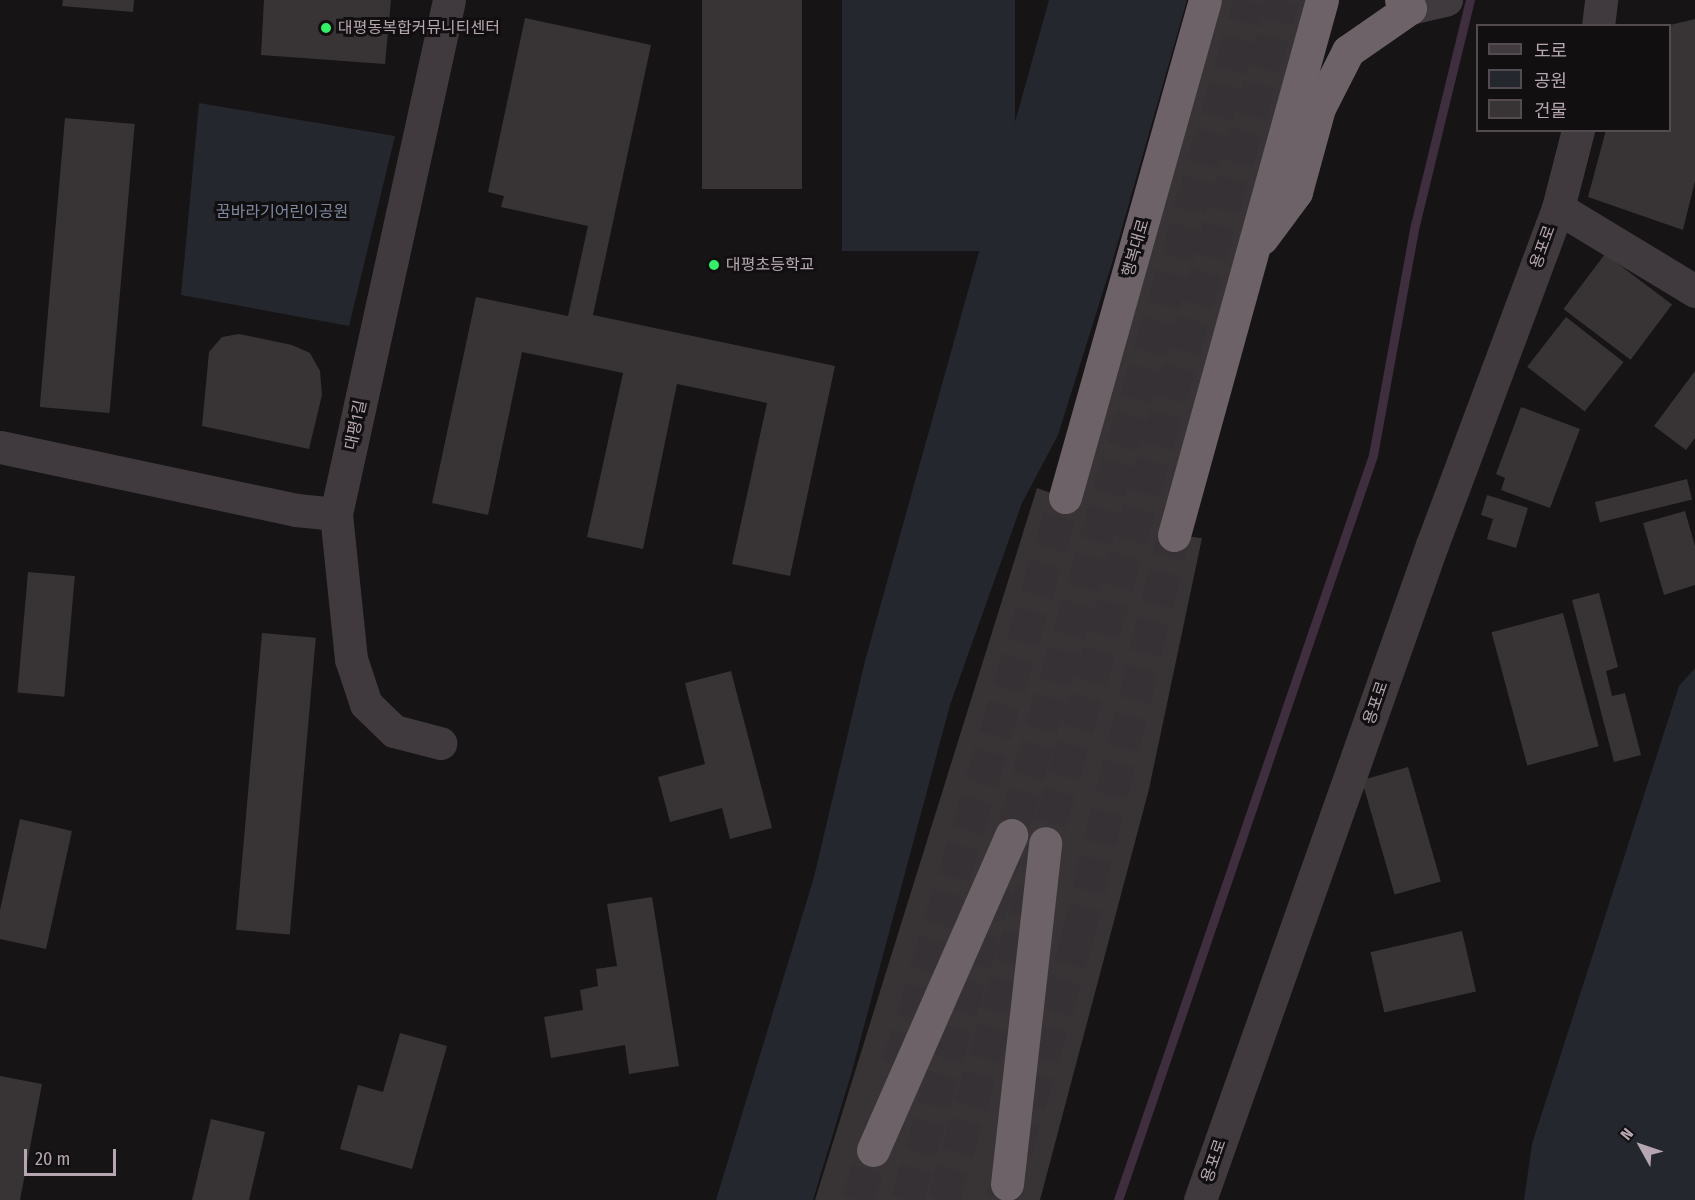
<!DOCTYPE html>
<html>
<head>
<meta charset="utf-8">
<style>
	body { margin:0 }
	#map { position:relative; width:1695px; height:1200px; overflow:hidden; background:#161415; font-family:"Fira Sans Condensed","Noto Sans KR",sans-serif }
	div>[style] { position:absolute }
	[style*='--x'] { left:calc(var(--x)*1px); top:calc(var(--y)*1px); width:calc(var(--w)*1px); rotate:calc(var(--a)*1deg) }
	.green>* { inset:0; background:#25272e; transform-origin:0 0 }
	.stream>* { height:9px; margin:-4.5px; padding:0 4.5px; transform-origin:4.5px; border-radius:4.5px; background:#3f2e3e }
	.building>* { inset:0; background:#383436; transform-origin:0 0 }
	.highway-tunnel>* { height:33px; margin-top:-16.5px; transform-origin:0; background:repeating-linear-gradient(90deg,#363134 0 33px,transparent 0 49px) }
	.minor>* { height:33px; margin:-16.5px; padding:0 16.5px; transform-origin:16.5px; border-radius:16.5px; background:#403a3e }
	.highway>* { height:33px; margin:-16.5px; padding:0 16.5px; transform-origin:16.5px; border-radius:16.5px; background:#6c6268 }
	.dots>* { width:16px; height:16px; translate:-50% -50%; box-sizing:border-box; border:3px solid #110f10; border-radius:50% }
	span { translate:-50% -50%; white-space:nowrap; text-align:center; line-height:1.15; -webkit-text-stroke:6px #110f10; paint-order:stroke }
	.poi-label { font-size:16px; color:#b6a6b1 }
	.left { translate:0 -50%; text-align:left }
	.park-label { font-size:16px; color:#7e89a1 }
	.street-label { font-size:16px; color:#b6a6b1 }
	.legend { position:absolute; left:1476px; top:24px; width:195px; height:108px; box-sizing:border-box; background:#110f10; border:2px solid #534b50; margin:0; padding:8px 10px; list-style:none; font-size:18px; color:#b6a6b1 }
	.legend li { display:flex; align-items:center; gap:12px; height:30px }
	.legend b { width:30px; border:2px solid #534b50 }
	.north { position:absolute; left:1611px; top:1116px; width:60px; height:60px; -webkit-text-stroke:4px #110f10; paint-order:stroke; rotate:310deg; font-size:16px; font-weight:700; line-height:24px; text-align:center; color:#b6a6b1 }
	.north::after { content:''; display:block; margin:auto; width:21px; height:27px; background:#b6a6b1; clip-path:polygon(50% 0,100% 100%,50% 72%,0 100%) }
	.scale { position:absolute; left:24px; top:1149px; width:92px; height:27px; box-sizing:border-box; border:3px solid #b6a6b1; border-top:0; padding-left:8px; font-size:18px; line-height:21px; white-space:nowrap; color:#b6a6b1; -webkit-text-stroke:4px #110f10; paint-order:stroke }
</style>
</head>
<body>
<div id="map">
	<div class="green">
		<i style="left:842px;top:0;width:173px;height:251px"></i>
		<i style="clip-path:polygon(1049px 0,1187px 0,1112px 263px,1058px 435px,1022px 503px,950px 705px,852px 1071px,813px 1200px,716px 1200px,814px 877px,865px 661px)"></i>
		<i style="clip-path:polygon(199px 103px,395px 136px,349px 326px,181px 295px)"></i>
		<i style="clip-path:polygon(1695px 668px,1695px 1200px,1524px 1200px,1532px 1144px,1679px 686px)"></i>
	</div>
	<div class="stream">
		<i style="--x:1118;--y:1200;--w:787;--a:-71.1"></i>
		<i style="--x:1373;--y:455;--w:234;--a:-79.7"></i>
		<i style="--x:1415;--y:225;--w:232;--a:-76.3"></i>
	</div>
	<div class="building">
		<i style="clip-path:polygon(63px 0,134px 0,133px 12px,62px 6px)"></i>
		<i style="clip-path:polygon(264px 0,391px 0,385px 64px,261px 55px)"></i>
		<i style="left:702px;top:0;width:100px;height:189px"></i>
		<i style="clip-path:polygon(1222px 0,1308px 0,1174px 535px,1202px 538px,1149px 789px,1040px 1200px,815px 1200px,1037px 488px,1078px 503px)"></i>
		<i style="clip-path:polygon(525px 18px,651px 45px,593px 315px,835px 366px,790px 576px,732px 564px,767px 403px,677px 384px,643px 549px,587px 537px,623px 373px,522px 352px,488px 515px,432px 503px,476px 297px,568px 316px,588px 226px,501px 207px,504px 196px,488px 192px)"></i>
		<i style="clip-path:polygon(1695px 19px,1695px 181px,1683px 230px,1588px 197px,1606px 130px,1670px 130px,1670px 25px)"></i>
		<i style="left:65px;top:118px;width:70px;height:290px;rotate:5deg"></i>
		<i style="left:1605px;top:254px;width:84px;height:69px;rotate:37deg"></i>
		<i style="left:1566px;top:317px;width:73px;height:63px;rotate:38deg"></i>
		<i style="clip-path:polygon(239px 334px,292px 345px,310px 353px,320px 371px,322px 395px,309px 449px,202px 426px,209px 352px,222px 337px)"></i>
		<i style="clip-path:polygon(1695px 371px,1695px 438px,1686px 450px,1654px 426px)"></i>
		<i style="clip-path:polygon(1521px 407px,1580px 429px,1550px 508px,1501px 490px,1505px 478px,1496px 474px)"></i>
		<i style="left:1687px;top:479px;width:21px;height:95px;rotate:76deg"></i>
		<i style="clip-path:polygon(1487px 495px,1528px 508px,1516px 548px,1487px 539px,1493px 519px,1481px 515px)"></i>
		<i style="clip-path:polygon(1685px 511px,1695px 546px,1695px 585px,1664px 595px,1643px 523px)"></i>
		<i style="left:28px;top:572px;width:47px;height:121px;rotate:5deg"></i>
		<i style="clip-path:polygon(1599px 593px,1618px 667px,1606px 671px,1612px 696px,1625px 693px,1641px 755px,1614px 762px,1572px 600px)"></i>
		<i style="left:1563px;top:613px;width:138px;height:74px;rotate:75deg"></i>
		<i style="left:262px;top:633px;width:54px;height:298px;rotate:5deg"></i>
		<i style="clip-path:polygon(731px 671px,772px 828px,730px 839px,722px 808px,670px 822px,658px 777px,705px 764px,685px 683px)"></i>
		<i style="left:1408px;top:767px;width:119px;height:48px;rotate:74deg"></i>
		<i style="clip-path:polygon(20px 819px,72px 831px,46px 949px,0 939px,0 910px)"></i>
		<i style="clip-path:polygon(652px 897px,679px 1066px,629px 1074px,625px 1045px,551px 1058px,544px 1017px,583px 1010px,580px 990px,598px 986px,596px 969px,617px 966px,607px 904px)"></i>
		<i style="left:1462px;top:931px;width:62px;height:94px;rotate:77deg"></i>
		<i style="clip-path:polygon(400px 1033px,447px 1046px,412px 1169px,340px 1149px,358px 1085px,383px 1092px)"></i>
		<i style="clip-path:polygon(0 1076px,42px 1084px,20px 1200px,0 1200px)"></i>
		<i style="clip-path:polygon(211px 1119px,265px 1132px,249px 1200px,192px 1200px)"></i>
	</div>
	<div class="highway-tunnel">
		<i style="--x:898;--y:1065;--w:592;--a:-73.62"></i>
		<i style="--x:858;--y:1200;--w:80;--a:-73.4"></i>
		<i style="--x:907;--y:1200;--w:1248;--a:-74.05"></i>
		<i style="--x:944;--y:1200;--w:1247;--a:-74.23"></i>
		<i style="--x:1002;--y:1200;--w:273;--a:-74"></i>
		<i style="--x:1077;--y:938;--w:415;--a:-76.5"></i>
	</div>
	<div class="minor">
		<i style="--x:1410;--y:8;--w:37;--a:-13"></i>
		<i style="--x:1598;--y:26;--w:26;--a:-83"></i>
		<i style="--x:1558;--y:208;--w:160;--a:31.2"></i>
		<i style="--x:0;--y:447;--w:303;--a:12"></i>
		<i style="--x:296;--y:510;--w:40;--a:5.7"></i>
		<i style="--x:336;--y:514;--w:526;--a:-77.6"></i>
		<i style="--x:336;--y:514;--w:146;--a:84.1"></i>
		<i style="--x:351;--y:659;--w:47;--a:71.6"></i>
		<i style="--x:366;--y:704;--w:39;--a:44"></i>
		<i style="--x:394;--y:731;--w:48;--a:14.6"></i>
		<i style="--x:1200;--y:1200;--w:695;--a:-70.5"></i>
		<i style="--x:1432;--y:545;--w:360;--a:-69.5"></i>
		<i style="--x:1558;--y:208;--w:81;--a:-75.6"></i>
	</div>
	<div class="highway">
		<i style="--x:1262;--y:238;--w:57;--a:-53.5"></i>
		<i style="--x:1296;--y:192;--w:87;--a:-74.7"></i>
		<i style="--x:1319;--y:108;--w:64;--a:-63"></i>
		<i style="--x:1348;--y:51;--w:75;--a:-34.7"></i>
		<i style="--x:1410;--y:8;--w:12;--a:-138"></i>
		<i style="--x:1065;--y:497;--w:516;--a:-74.27"></i>
		<i style="--x:1174;--y:535;--w:555;--a:-74.54"></i>
		<i style="--x:873;--y:1150;--w:344;--a:-66.3"></i>
		<i style="--x:1007;--y:1184;--w:343;--a:-83.6"></i>
	</div>
	<div class="dots">
		<i style="left:326px;top:28px;background:#34ee67"></i>
		<i style="left:714px;top:265px;background:#34ee67"></i>
	</div>
	<div class="poi-label">
		<span class="left" style="left:338px;top:28px">대평동복합커뮤니티센터</span>
		<span class="left" style="left:726px;top:265px">대평초등학교</span>
	</div>
	<div class="park-label">
		<span style="left:282px;top:212px">꿈바라기어린이공원</span>
	</div>
	<div class="street-label">
		<span style="left:1543px;top:247px;rotate:-70deg">용포로</span>
		<span style="left:1136px;top:248px;rotate:-74deg">행복대로</span>
		<span style="left:356px;top:425px;rotate:-78deg">대평1길</span>
		<span style="left:1376px;top:703px;rotate:-71deg">용포로</span>
		<span style="left:1214px;top:1161px;rotate:-71deg">용포로</span>
	</div>
	<ul class="legend">
	<li><b style="height:8px;background:#403a3e"></b>도로</li>
	<li><b style="height:16px;background:#25272e"></b>공원</li>
	<li><b style="height:16px;background:#383436"></b>건물</li>
	</ul>
	<div class="north">N</div>
	<div class="scale">20 m</div>
</div>
</body>
</html>
